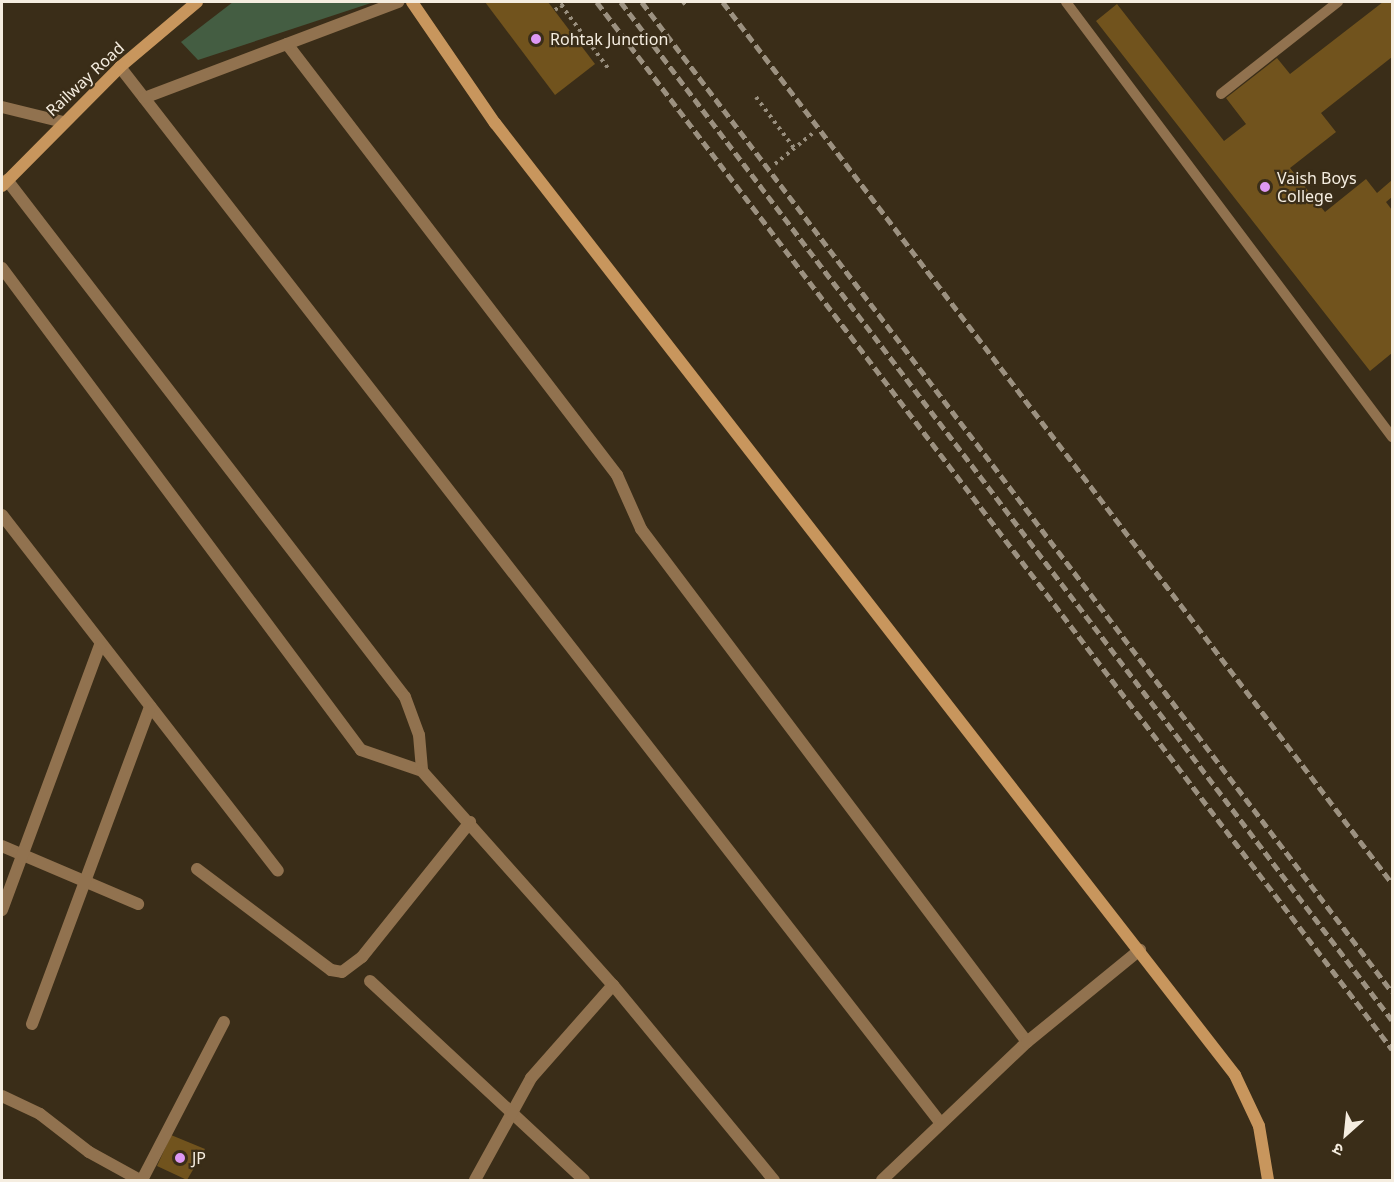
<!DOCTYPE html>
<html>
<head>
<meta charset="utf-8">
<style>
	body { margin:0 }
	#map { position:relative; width:1394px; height:1182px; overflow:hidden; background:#3a2d18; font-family:"Noto Sans","Noto Sans Devanagari",sans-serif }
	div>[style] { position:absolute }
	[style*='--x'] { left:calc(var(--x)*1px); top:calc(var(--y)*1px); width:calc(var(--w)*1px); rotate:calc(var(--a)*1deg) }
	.green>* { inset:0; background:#445d42 }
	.building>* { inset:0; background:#71531d }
	.path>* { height:4px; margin-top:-2px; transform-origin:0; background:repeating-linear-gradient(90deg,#998f7e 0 3px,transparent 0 7.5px) }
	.lane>* { height:10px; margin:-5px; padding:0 5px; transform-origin:5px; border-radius:5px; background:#91724f }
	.street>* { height:12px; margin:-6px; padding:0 6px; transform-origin:6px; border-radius:6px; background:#91724f }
	.secondary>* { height:12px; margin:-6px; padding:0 6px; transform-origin:6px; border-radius:6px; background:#c8965d }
	.rail>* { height:4.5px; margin-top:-2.25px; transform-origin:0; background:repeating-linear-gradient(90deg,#9c9180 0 9px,transparent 0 13.5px) }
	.dots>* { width:16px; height:16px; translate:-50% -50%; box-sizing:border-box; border:3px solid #3a2d18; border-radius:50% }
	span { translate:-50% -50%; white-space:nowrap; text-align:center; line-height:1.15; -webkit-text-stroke:4.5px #3a2d18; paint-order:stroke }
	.poi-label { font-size:16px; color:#f5ede0 }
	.left { translate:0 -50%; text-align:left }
	.street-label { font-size:16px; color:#f5ede0 }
	.frame { position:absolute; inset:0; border:3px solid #f5ede0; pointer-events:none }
	.north { position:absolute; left:1316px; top:1104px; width:60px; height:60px; -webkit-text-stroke:4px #3a2d18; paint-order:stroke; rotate:207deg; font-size:16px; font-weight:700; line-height:24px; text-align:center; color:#f5ede0 }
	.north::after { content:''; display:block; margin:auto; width:21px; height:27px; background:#f5ede0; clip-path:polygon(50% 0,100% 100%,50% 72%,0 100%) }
</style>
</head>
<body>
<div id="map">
	<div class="green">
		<i style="clip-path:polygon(233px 2px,374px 2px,198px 60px,181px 42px)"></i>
	</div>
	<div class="building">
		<i style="clip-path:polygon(485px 2px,548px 2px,595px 64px,555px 95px)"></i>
		<i style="clip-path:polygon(1383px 2px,1392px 2px,1392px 57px,1321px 113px,1336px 132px,1290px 168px,1325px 212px,1366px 179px,1377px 193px,1392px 180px,1392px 197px,1386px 202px,1392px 210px,1392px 353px,1370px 371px,1096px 21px,1117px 4px,1224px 141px,1246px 124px,1226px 98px,1277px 58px,1290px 74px)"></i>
		<i style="clip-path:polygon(171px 1135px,205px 1149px,187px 1180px,157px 1166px)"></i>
	</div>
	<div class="path">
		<i style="--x:683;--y:2;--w:6;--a:45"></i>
		<i style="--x:561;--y:5;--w:79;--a:53.3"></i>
		<i style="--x:555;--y:10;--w:14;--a:-36"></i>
		<i style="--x:756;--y:97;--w:64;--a:53.3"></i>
		<i style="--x:775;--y:164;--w:49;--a:-39.2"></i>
	</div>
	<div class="lane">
		<i style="--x:1066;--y:2;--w:544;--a:53.15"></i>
		<i style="--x:1221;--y:94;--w:149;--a:-38.2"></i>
	</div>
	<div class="street">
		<i style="--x:287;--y:44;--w:543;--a:52.56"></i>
		<i style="--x:617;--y:475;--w:59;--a:66"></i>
		<i style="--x:641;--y:529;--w:642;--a:53.04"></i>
		<i style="--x:120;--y:67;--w:1335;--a:52.15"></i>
		<i style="--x:144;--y:98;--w:272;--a:-20.7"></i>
		<i style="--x:2;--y:107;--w:63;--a:13.8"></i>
		<i style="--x:7;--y:180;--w:652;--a:52.41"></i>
		<i style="--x:405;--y:697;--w:40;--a:69.8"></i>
		<i style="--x:419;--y:735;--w:36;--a:85"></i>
		<i style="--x:2;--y:268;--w:601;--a:53.32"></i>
		<i style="--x:361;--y:750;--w:65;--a:19"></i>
		<i style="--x:422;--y:771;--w:287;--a:48.3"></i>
		<i style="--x:613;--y:985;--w:253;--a:50.5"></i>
		<i style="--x:2;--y:515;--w:450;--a:52.2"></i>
		<i style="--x:2;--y:846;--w:148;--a:23.1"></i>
		<i style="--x:197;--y:869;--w:168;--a:37"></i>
		<i style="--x:331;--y:970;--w:11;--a:10"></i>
		<i style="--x:342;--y:972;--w:25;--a:-37"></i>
		<i style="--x:362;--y:957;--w:173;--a:-51.3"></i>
		<i style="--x:2;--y:910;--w:283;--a:-69.7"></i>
		<i style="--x:370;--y:981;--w:292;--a:42.9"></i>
		<i style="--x:32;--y:1024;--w:339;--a:-69.6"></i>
		<i style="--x:2;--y:1096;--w:42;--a:25.3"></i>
		<i style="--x:40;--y:1114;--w:62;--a:37.8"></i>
		<i style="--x:89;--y:1152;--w:58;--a:28.8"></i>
		<i style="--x:142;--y:1180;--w:178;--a:-62.6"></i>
		<i style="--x:475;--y:1180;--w:116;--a:-61.2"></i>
		<i style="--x:531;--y:1078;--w:124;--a:-48.6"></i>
		<i style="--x:882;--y:1180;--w:200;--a:-43.6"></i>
		<i style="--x:1027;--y:1042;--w:146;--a:-39.2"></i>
	</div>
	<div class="secondary">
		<i style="--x:412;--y:2;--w:147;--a:55.6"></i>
		<i style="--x:495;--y:123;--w:1206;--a:52.14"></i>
		<i style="--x:1235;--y:1075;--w:56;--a:64.8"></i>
		<i style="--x:1259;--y:1126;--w:55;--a:80.5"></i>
		<i style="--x:2;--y:186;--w:168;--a:-45.2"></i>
		<i style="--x:120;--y:67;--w:101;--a:-40.2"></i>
	</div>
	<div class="rail">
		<i style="--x:597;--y:2;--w:1315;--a:52.79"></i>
		<i style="--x:621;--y:2;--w:1277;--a:52.86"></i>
		<i style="--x:642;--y:2;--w:1242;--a:52.85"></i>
		<i style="--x:723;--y:2;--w:1106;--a:52.79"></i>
	</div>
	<div class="dots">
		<i style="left:536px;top:39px;background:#de98f3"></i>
		<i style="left:1265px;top:187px;background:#de98f3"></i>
		<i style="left:180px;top:1158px;background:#de98f3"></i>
	</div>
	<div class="poi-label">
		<span class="left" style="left:550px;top:39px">Rohtak Junction</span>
		<span class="left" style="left:1277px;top:187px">Vaish Boys<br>College</span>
		<span class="left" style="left:192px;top:1158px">JP</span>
	</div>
	<div class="street-label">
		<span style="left:85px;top:79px;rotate:-43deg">Railway Road</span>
	</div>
	<div class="frame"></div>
	<div class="north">उ</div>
</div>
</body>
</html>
